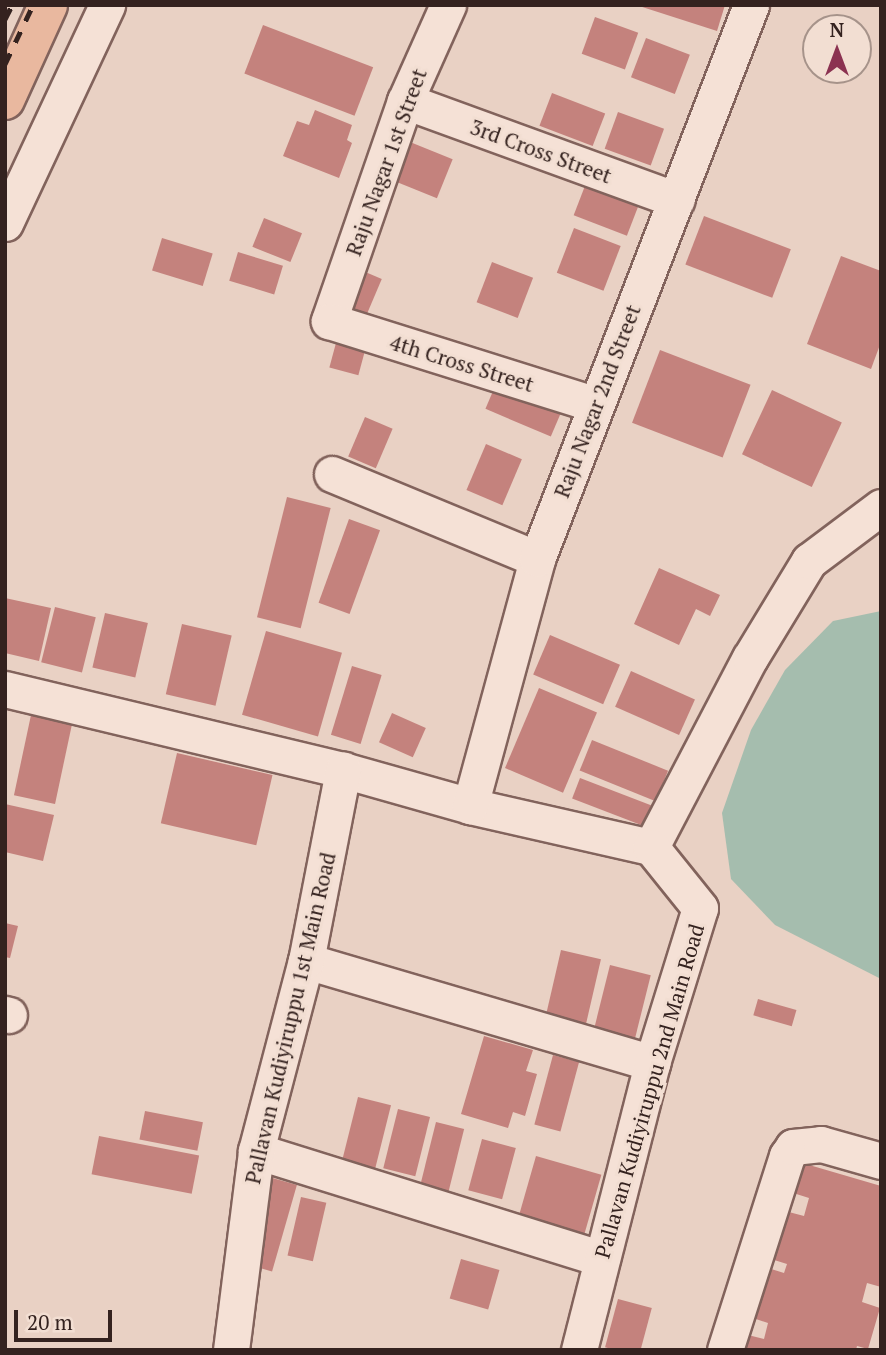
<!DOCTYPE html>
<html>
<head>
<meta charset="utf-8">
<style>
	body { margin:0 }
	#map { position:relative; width:886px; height:1355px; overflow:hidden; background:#e9d1c4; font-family:"PT Serif",serif }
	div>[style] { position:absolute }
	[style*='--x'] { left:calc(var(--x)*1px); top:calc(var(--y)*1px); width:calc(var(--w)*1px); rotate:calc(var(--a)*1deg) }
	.water>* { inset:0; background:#a5bdae }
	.building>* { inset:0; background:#c4827d; transform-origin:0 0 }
	.roads { filter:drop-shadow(2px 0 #82635c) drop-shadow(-2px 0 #82635c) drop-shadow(0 2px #82635c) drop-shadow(0 -2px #82635c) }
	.minor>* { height:35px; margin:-17.5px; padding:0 17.5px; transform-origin:17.5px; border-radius:17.5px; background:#f5e1d6 }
	.major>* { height:38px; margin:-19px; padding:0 19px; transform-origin:19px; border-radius:19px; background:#e9b89f }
	.rail>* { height:5px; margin-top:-2.5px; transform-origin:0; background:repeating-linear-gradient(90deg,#34221f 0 12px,transparent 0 24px) }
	span { translate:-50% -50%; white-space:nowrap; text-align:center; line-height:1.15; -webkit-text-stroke:6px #f2ded2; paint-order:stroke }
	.street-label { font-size:21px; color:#34221f }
	.frame { position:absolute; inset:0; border:7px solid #34221f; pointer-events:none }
	.north { position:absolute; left:802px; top:14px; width:70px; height:70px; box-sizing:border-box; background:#f2ded2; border:2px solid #a6938a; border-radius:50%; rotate:0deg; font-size:19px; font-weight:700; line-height:28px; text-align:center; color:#34221f }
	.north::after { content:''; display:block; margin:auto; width:24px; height:32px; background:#8b3251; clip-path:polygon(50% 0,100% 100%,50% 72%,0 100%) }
	.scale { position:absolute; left:14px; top:1310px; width:98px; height:32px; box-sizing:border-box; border:4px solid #34221f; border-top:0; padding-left:9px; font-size:21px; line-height:24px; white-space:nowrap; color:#34221f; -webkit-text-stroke:5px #f2ded2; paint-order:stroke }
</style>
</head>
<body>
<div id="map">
	<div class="water">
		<i style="clip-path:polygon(881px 611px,881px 979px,775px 925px,731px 879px,722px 813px,751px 730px,785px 670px,833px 621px)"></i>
	</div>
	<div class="building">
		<i style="clip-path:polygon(636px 5px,725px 5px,717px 31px)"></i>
		<i style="left:595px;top:17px;width:46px;height:39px;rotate:20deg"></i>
		<i style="left:263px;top:25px;width:118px;height:52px;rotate:21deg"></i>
		<i style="left:646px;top:38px;width:47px;height:42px;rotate:21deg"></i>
		<i style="left:552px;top:93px;width:57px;height:35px;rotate:21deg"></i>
		<i style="clip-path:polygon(315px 110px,352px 125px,347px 140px,352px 143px,339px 178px,283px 156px,297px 121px,309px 125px)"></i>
		<i style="left:618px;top:112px;width:49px;height:39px;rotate:20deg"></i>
		<i style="left:410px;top:142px;width:46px;height:42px;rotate:22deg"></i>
		<i style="left:588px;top:178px;width:57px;height:40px;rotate:21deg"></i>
		<i style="left:704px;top:216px;width:93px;height:52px;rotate:21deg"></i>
		<i style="left:264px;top:218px;width:41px;height:31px;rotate:22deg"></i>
		<i style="left:574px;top:228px;width:50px;height:48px;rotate:21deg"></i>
		<i style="left:162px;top:238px;width:53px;height:34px;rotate:17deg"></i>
		<i style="left:238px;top:252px;width:47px;height:30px;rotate:17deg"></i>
		<i style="clip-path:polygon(841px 256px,881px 271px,881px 342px,871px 369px,807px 344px)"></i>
		<i style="left:492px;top:262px;width:44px;height:43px;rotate:21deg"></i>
		<i style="left:356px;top:268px;width:28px;height:54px;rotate:23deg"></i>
		<i style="left:340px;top:328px;width:30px;height:41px;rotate:15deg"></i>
		<i style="left:660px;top:350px;width:97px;height:78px;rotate:21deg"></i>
		<i style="left:496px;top:384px;width:71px;height:27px;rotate:23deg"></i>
		<i style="left:772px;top:390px;width:77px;height:71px;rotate:25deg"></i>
		<i style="left:365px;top:417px;width:30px;height:43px;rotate:23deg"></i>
		<i style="left:486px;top:444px;width:39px;height:50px;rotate:23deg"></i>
		<i style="left:287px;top:497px;width:45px;height:124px;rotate:14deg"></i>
		<i style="left:349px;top:519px;width:33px;height:89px;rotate:20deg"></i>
		<i style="clip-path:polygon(659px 568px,720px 595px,710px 616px,696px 609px,679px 645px,634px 624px)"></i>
		<i style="clip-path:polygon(5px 598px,51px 608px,39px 661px,5px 653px)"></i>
		<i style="left:55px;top:607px;width:42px;height:57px;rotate:14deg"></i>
		<i style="left:105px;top:613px;width:44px;height:56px;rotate:13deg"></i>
		<i style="left:182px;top:624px;width:51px;height:72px;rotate:13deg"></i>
		<i style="left:266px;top:631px;width:79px;height:87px;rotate:16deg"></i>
		<i style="left:550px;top:635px;width:76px;height:43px;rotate:23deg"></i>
		<i style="left:352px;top:666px;width:31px;height:72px;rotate:17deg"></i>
		<i style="left:631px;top:671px;width:70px;height:39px;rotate:24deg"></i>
		<i style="left:539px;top:688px;width:63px;height:87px;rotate:23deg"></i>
		<i style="left:392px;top:713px;width:37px;height:32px;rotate:24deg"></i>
		<i style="left:31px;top:715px;width:42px;height:82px;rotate:12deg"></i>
		<i style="left:592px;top:740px;width:82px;height:33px;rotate:22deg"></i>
		<i style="left:177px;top:753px;width:98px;height:72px;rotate:13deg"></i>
		<i style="left:580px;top:778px;width:76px;height:22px;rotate:21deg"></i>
		<i style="clip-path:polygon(5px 804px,54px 815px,43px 861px,5px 852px)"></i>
		<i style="clip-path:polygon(5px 923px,18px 926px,10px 958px,5px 957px)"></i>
		<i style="left:561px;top:950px;width:41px;height:71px;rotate:13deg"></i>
		<i style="left:610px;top:965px;width:42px;height:68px;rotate:14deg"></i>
		<i style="left:758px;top:999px;width:40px;height:17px;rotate:16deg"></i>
		<i style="clip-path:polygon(484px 1036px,533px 1050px,526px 1071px,537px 1074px,525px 1116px,513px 1112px,508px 1128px,461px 1114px)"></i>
		<i style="left:553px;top:1055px;width:27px;height:72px;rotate:15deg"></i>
		<i style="left:358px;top:1097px;width:34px;height:67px;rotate:14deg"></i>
		<i style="left:398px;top:1109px;width:33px;height:61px;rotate:14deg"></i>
		<i style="left:145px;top:1111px;width:59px;height:29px;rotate:11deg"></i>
		<i style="left:436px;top:1122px;width:29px;height:68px;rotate:14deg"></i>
		<i style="left:99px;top:1136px;width:102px;height:39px;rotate:11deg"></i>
		<i style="left:482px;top:1139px;width:35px;height:53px;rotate:15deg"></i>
		<i style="left:536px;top:1156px;width:68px;height:61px;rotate:16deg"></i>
		<i style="clip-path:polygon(799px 1162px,881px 1186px,881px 1287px,867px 1283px,862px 1302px,880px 1308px,868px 1349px,857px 1346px,856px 1350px,743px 1350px,748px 1335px,764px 1339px,768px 1323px,753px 1318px,768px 1268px,784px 1273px,787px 1264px,771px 1259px,785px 1211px,804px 1216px,809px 1198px,790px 1192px)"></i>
		<i style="left:269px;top:1177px;width:29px;height:90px;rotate:16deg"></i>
		<i style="left:301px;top:1197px;width:26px;height:60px;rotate:13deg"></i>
		<i style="left:461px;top:1259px;width:40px;height:41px;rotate:16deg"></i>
		<i style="left:618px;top:1299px;width:35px;height:50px;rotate:15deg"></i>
	</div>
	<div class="roads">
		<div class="minor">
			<i style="--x:448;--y:5;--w:105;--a:114.1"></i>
			<i style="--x:405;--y:101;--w:233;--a:109.1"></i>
			<i style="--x:329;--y:321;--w:278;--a:17.4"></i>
			<i style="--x:405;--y:101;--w:289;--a:20"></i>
			<i style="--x:5;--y:223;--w:241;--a:-64.9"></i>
			<i style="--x:332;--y:474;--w:222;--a:22.5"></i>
			<i style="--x:5;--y:689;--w:348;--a:13.5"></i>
			<i style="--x:343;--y:770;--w:132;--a:15.8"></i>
			<i style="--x:470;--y:806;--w:186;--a:12.8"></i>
			<i style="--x:651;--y:847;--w:213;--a:-62.4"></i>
			<i style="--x:750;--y:658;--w:114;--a:-58.7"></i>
			<i style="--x:809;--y:561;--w:90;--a:-36.9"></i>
			<i style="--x:470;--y:806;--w:256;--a:-74.8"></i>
			<i style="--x:537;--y:559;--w:594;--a:-68.88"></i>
			<i style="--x:306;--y:961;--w:361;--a:16.4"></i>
			<i style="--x:5;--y:1014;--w:4;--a:14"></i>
			<i style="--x:256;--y:1151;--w:362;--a:17.3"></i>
			<i style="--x:231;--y:1350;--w:201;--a:-82.8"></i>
			<i style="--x:256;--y:1151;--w:196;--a:-75.3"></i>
			<i style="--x:306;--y:961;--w:195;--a:-79"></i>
			<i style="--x:579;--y:1350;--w:296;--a:-75.7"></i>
			<i style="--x:652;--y:1063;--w:162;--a:-72.8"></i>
			<i style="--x:700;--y:908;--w:78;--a:-128.8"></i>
			<i style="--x:725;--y:1350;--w:204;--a:-72.3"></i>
			<i style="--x:787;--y:1156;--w:11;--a:-56"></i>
			<i style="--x:793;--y:1147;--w:28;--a:-6"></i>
			<i style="--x:821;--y:1144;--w:62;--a:15.8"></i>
		</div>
		<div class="major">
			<i style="--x:5;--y:100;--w:104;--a:-65.6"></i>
		</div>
	</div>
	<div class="rail">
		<i style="--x:5;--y:19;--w:16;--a:-63"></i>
		<i style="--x:5;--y:64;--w:65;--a:-64.6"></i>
	</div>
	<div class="street-label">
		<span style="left:541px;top:151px;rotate:20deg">3rd Cross Street</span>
		<span style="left:386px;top:162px;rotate:-70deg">Raju Nagar 1st Street</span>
		<span style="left:462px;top:363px;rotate:17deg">4th Cross Street</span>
		<span style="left:597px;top:401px;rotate:-69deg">Raju Nagar 2nd Street</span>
		<span style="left:290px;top:1018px;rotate:-77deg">Pallavan Kudiyiruppu 1st Main Road</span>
		<span style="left:649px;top:1091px;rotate:-74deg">Pallavan Kudiyiruppu 2nd Main Road</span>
	</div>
	<div class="frame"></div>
	<div class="north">N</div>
	<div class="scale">20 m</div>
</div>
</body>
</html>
